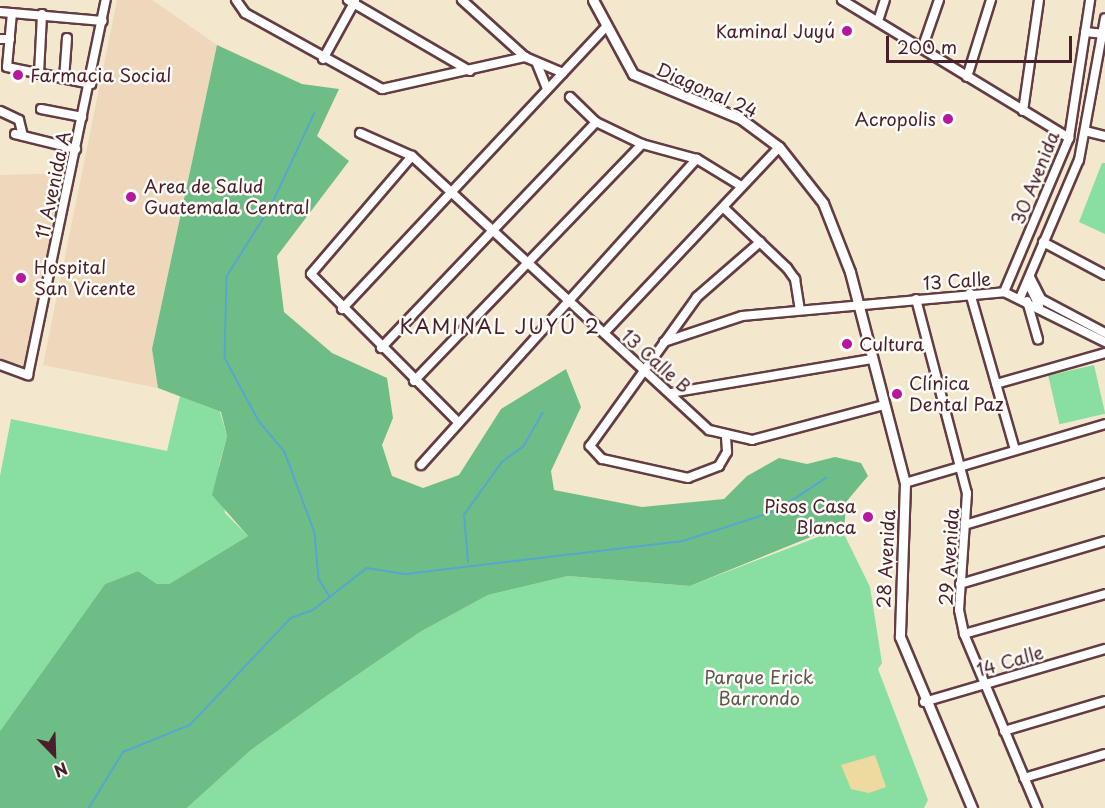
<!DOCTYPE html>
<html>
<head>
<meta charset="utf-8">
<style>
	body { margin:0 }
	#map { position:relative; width:1105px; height:808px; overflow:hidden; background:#f3e7ce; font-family:"Playpen Sans",sans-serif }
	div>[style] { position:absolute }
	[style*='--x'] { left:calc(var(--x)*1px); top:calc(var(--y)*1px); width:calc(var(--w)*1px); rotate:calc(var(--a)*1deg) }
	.built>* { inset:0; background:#eed7bb }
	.green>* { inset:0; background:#89dea1; transform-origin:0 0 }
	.forest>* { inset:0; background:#6ebd87 }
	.sand>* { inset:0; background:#eeda9e }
	.stream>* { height:1.5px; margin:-0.75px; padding:0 0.75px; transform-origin:0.75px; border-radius:0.75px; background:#57a6d1 }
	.roads { filter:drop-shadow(2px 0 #633d43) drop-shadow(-2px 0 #633d43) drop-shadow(0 2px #633d43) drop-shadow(0 -2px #633d43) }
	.minor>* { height:8px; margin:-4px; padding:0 4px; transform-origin:4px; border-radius:4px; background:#fff }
	.major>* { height:9px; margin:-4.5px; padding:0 4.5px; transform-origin:4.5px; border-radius:4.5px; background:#fff }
	.dots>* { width:16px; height:16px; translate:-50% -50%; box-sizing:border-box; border:3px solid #fdfcf7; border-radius:50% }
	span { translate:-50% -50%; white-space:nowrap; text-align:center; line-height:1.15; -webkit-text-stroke:5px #fdfcf7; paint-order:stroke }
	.poi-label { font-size:18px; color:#4a1f2b }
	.right { translate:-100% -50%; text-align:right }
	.left { translate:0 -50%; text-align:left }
	.street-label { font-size:18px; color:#4a1f2b }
	.park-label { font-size:18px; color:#5d584e }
	.neighbourhood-label { font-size:20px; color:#4a1f2b; letter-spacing:1.5px }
	.north { position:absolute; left:24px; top:724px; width:60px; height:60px; -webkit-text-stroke:4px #fdfcf7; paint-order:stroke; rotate:157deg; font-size:16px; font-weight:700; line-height:24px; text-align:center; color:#4a1f2b }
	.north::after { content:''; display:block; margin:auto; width:21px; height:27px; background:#4a1f2b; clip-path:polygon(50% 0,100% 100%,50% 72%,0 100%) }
	.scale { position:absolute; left:886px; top:36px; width:186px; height:27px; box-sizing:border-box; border:3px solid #4a1f2b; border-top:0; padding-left:8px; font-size:18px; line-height:21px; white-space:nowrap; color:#4a1f2b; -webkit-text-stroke:4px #fdfcf7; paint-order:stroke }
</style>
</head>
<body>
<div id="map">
	<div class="built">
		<i style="clip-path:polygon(117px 0,152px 0,217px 45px,152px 349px,158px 388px,43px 365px)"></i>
		<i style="clip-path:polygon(67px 173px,23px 365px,0 359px,0 175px)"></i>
	</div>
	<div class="green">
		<i style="clip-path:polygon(1102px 163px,1105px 163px,1105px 234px,1079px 222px)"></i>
		<i style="left:1094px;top:365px;width:50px;height:47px;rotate:77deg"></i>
		<i style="clip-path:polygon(180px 396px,220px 412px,227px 436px,219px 466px,225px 513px,248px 536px,169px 584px,157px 584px,138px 571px,105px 584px,0 731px,0 476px,11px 419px,167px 451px)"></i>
		<i style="clip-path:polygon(836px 530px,844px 534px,870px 587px,882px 663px,878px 669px,928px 800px,924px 808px,187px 808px,251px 750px,328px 695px,420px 632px,488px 595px,568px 576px,690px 586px)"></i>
	</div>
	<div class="forest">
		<i style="clip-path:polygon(217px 45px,302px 84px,339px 89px,317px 136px,349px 161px,277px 256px,284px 312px,332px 353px,387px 378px,393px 418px,382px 445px,392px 476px,423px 488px,459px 475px,501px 409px,566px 369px,581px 407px,551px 471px,554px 490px,642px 507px,724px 499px,747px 476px,779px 458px,807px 464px,835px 457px,861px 463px,868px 476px,846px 502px,844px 534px,823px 532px,690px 586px,568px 576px,488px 595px,420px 632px,328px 695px,251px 750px,187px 808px,0 808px,0 731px,105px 584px,138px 571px,157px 584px,169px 584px,248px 536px,212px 495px,227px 436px,221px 412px,158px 388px,152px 349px)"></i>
	</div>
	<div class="sand">
		<i style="clip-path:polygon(875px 755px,886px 787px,869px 793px,851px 789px,841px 765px)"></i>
	</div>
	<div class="stream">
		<i style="--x:315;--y:113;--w:104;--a:115.1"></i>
		<i style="--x:271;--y:207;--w:83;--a:122.2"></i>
		<i style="--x:227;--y:277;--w:81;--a:91.4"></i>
		<i style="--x:225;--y:358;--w:72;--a:61.6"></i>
		<i style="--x:259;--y:421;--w:40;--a:50"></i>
		<i style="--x:285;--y:452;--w:86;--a:69.7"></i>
		<i style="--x:315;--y:533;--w:46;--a:85"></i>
		<i style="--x:319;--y:579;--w:19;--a:58"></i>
		<i style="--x:468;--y:562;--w:47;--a:-94.9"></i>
		<i style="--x:464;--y:515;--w:65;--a:-54.4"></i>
		<i style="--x:502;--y:462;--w:26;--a:-36"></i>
		<i style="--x:523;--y:447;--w:39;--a:-60"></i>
		<i style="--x:89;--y:808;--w:66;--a:-58.7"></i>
		<i style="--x:123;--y:752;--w:72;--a:-21.9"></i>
		<i style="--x:190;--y:725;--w:147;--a:-46.7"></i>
		<i style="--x:291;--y:618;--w:23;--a:-20"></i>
		<i style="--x:313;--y:610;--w:68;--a:-37.9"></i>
		<i style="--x:367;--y:568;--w:39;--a:9"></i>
		<i style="--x:406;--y:574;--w:279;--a:-6.8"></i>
		<i style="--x:683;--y:541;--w:98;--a:-17.9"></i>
		<i style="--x:776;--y:511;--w:60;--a:-33.4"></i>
	</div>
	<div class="roads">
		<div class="minor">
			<i style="--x:236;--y:0;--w:16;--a:55"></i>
			<i style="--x:245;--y:13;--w:157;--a:29"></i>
			<i style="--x:382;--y:89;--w:147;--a:-12.6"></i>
			<i style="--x:348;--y:0;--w:141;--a:30.2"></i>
			<i style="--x:462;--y:0;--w:85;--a:42.1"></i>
			<i style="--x:525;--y:57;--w:41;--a:22.8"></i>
			<i style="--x:842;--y:0;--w:266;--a:31.3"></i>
			<i style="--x:0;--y:12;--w:103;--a:5"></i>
			<i style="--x:12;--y:13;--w:54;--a:95.3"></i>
			<i style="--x:7;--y:67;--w:86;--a:11.4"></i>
			<i style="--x:878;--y:21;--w:22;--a:-72"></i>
			<i style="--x:1085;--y:32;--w:20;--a:6"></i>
			<i style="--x:0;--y:39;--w:10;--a:0"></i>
			<i style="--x:922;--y:49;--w:52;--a:-70.9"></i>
			<i style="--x:323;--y:59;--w:66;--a:-61.1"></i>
			<i style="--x:537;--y:64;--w:27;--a:68"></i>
			<i style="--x:39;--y:74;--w:60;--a:-87.1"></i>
			<i style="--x:967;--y:77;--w:81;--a:-72.7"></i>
			<i style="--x:64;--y:79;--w:41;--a:-85.8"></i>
			<i style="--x:570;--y:97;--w:36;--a:44"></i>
			<i style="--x:596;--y:122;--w:51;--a:25.6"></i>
			<i style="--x:642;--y:144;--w:57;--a:15.3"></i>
			<i style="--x:697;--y:159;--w:52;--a:31.5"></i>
			<i style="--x:41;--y:109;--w:42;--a:11"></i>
			<i style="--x:0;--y:111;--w:21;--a:25"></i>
			<i style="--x:19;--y:120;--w:16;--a:76"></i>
			<i style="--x:1023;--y:111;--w:112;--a:-81.8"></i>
			<i style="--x:1085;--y:131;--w:21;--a:14"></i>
			<i style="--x:360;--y:133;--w:57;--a:23.9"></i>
			<i style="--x:412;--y:156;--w:404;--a:42.7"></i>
			<i style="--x:709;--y:430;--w:44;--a:13.1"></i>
			<i style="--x:752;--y:440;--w:137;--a:-14.9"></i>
			<i style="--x:15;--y:134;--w:63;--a:13.8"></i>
			<i style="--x:412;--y:156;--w:155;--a:130.6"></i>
			<i style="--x:311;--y:274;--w:207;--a:45.2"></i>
			<i style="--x:724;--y:208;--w:87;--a:43.6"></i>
			<i style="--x:787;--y:268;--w:14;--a:54"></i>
			<i style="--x:795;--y:279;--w:31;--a:81"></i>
			<i style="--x:1043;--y:242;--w:70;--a:28"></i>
			<i style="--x:1030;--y:277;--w:25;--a:63"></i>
			<i style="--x:1041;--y:299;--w:72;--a:28"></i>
			<i style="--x:1028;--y:283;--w:25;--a:64"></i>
			<i style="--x:1004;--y:292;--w:167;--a:-67.1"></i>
			<i style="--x:1069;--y:138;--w:140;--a:-81.3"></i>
			<i style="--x:970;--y:293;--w:163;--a:74"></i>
			<i style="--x:1020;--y:298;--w:150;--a:-66.9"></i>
			<i style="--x:1079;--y:160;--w:144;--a:-79.6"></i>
			<i style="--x:916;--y:299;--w:201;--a:75.3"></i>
			<i style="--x:967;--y:493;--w:117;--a:93.9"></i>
			<i style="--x:959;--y:610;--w:25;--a:78"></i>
			<i style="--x:964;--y:634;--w:189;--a:67.2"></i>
			<i style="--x:1027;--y:301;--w:40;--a:74"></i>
			<i style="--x:342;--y:309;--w:385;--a:-46.9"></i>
			<i style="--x:604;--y:333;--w:255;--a:-46.7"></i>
			<i style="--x:664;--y:342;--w:82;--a:-18.4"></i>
			<i style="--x:742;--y:316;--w:263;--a:-5.2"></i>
			<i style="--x:1004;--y:292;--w:113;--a:26.3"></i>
			<i style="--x:381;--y:348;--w:312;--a:-46.4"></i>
			<i style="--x:0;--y:365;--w:30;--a:20"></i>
			<i style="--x:28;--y:375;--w:383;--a:-78.3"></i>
			<i style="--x:414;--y:381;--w:329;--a:-46.1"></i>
			<i style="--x:996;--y:384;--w:113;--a:-15.9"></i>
			<i style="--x:671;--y:393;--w:204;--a:-9.6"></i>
			<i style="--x:726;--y:437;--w:15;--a:86"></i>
			<i style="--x:727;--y:452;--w:16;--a:120"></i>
			<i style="--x:719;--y:466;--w:33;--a:159"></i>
			<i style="--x:688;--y:478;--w:88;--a:-167.5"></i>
			<i style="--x:602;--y:459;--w:18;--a:-133"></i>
			<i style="--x:590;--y:446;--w:183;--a:-54.3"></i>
			<i style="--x:697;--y:297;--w:84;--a:-41.1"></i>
			<i style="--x:421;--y:465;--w:412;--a:-48"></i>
			<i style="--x:905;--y:483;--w:209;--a:-16.4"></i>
			<i style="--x:968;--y:524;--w:143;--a:-16.7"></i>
			<i style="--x:960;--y:584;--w:151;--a:-16.5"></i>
			<i style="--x:964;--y:634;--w:147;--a:-15.8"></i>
			<i style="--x:924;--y:702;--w:189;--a:-16.3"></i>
			<i style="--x:1004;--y:731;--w:105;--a:-16.5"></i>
			<i style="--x:1024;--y:778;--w:84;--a:-16.5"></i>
		</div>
		<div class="major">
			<i style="--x:593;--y:0;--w:84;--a:61.6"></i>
			<i style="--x:633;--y:74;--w:117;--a:22.6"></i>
			<i style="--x:741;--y:119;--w:47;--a:36.4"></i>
			<i style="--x:779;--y:147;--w:71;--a:51.8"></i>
			<i style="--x:823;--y:203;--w:74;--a:68.6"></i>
			<i style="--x:850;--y:272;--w:218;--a:75.4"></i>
			<i style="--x:905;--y:483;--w:154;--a:91.9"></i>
			<i style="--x:900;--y:637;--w:186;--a:67.2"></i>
		</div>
	</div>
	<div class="dots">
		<i style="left:847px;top:31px;background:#b5179e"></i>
		<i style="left:18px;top:75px;background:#b5179e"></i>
		<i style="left:948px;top:119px;background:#b5179e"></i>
		<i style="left:131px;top:197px;background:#b5179e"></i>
		<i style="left:21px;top:278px;background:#b5179e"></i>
		<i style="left:847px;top:344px;background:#b5179e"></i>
		<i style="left:897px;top:394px;background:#b5179e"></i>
		<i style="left:868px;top:517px;background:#b5179e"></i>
	</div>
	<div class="poi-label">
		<span class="right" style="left:835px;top:31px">Kaminal Juyú</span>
		<span class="left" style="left:30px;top:75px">Farmacia Social</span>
		<span class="right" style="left:936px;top:119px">Acropolis</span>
		<span class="left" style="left:144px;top:197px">Area de Salud<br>Guatemala Central</span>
		<span class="left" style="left:34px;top:278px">Hospital<br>San Vicente</span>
		<span class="left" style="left:859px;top:344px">Cultura</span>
		<span class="left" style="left:909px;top:394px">Clínica<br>Dental Paz</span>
		<span class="right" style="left:856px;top:517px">Pisos Casa<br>Blanca</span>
	</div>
	<div class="street-label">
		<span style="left:707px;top:90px;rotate:24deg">Diagonal 24</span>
		<span style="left:1035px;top:178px;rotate:-68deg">30 Avenida</span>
		<span style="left:53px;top:185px;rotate:-78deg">11 Avenida A</span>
		<span style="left:957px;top:281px;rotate:-4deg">13 Calle</span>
		<span style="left:656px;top:361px;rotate:42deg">13 Calle B</span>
		<span style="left:949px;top:557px;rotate:-86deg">29 Avenida</span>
		<span style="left:886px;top:559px;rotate:-87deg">28 Avenida</span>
		<span style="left:1010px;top:661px;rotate:-16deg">14 Calle</span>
	</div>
	<div class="park-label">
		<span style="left:759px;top:688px">Parque Erick<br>Barrondo</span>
	</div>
	<div class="neighbourhood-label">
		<span style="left:500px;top:326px">KAMINAL JUYÚ 2</span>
	</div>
	<div class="north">N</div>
	<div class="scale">200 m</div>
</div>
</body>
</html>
